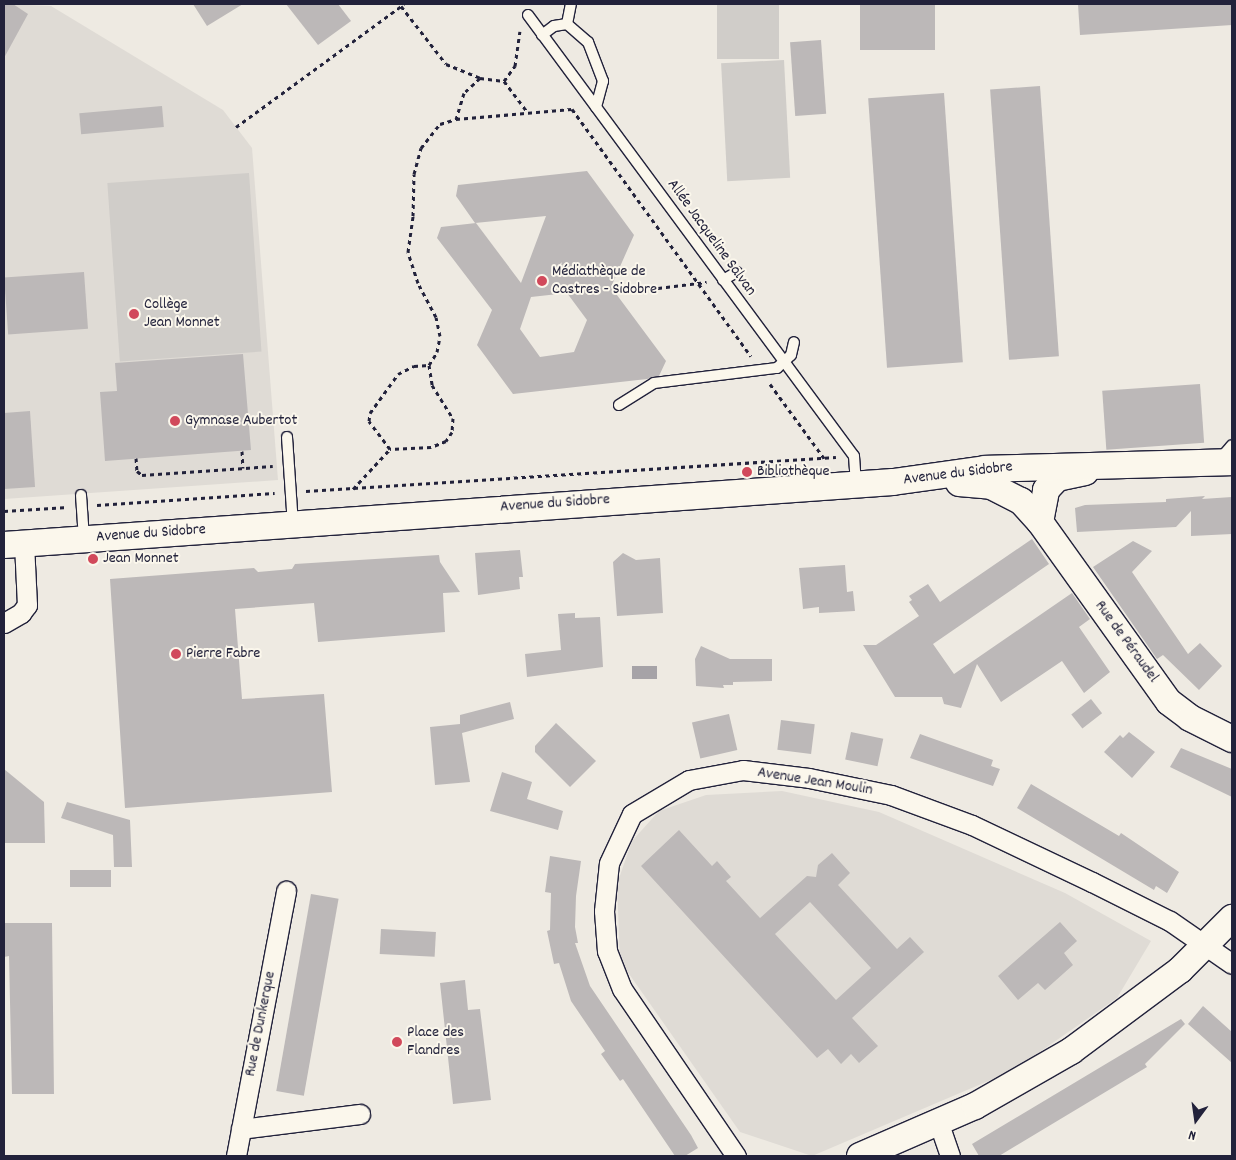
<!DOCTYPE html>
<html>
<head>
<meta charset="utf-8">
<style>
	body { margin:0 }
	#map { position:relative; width:1236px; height:1160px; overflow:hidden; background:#eeeae2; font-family:Dekko,sans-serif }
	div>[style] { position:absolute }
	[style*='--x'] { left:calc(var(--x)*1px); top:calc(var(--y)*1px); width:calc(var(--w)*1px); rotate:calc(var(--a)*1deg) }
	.built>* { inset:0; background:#dfdbd5 }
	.green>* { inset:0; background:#d0cdc9; transform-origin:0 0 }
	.water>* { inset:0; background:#a6a3a7; transform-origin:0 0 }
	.building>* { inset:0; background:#bcb8b8; transform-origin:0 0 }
	.path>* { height:3px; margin-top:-1.5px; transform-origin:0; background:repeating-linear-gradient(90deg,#22223b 0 4px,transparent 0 8px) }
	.roads { filter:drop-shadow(1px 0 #22223b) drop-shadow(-1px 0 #22223b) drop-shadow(0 1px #22223b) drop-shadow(0 -1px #22223b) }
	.lane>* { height:10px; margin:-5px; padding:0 5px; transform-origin:5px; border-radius:5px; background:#fbf7ec }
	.street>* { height:19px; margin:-9.5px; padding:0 9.5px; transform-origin:9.5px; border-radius:9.5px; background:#fbf7ec }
	.secondary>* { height:26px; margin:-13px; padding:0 13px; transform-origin:13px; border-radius:13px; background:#fbf7ec }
	.dots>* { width:14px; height:14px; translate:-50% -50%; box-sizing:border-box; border:2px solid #fbf7ec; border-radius:50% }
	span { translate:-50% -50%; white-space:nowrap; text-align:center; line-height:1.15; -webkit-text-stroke:4px #fbf7ec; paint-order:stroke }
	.street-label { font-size:16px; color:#22223b }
	.poi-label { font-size:16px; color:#22223b }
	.left { translate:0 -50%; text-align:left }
	.frame { position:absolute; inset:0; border:5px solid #22223b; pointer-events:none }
	.north { position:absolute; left:1171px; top:1095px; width:50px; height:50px; -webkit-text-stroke:4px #fbf7ec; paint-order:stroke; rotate:194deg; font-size:14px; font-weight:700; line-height:20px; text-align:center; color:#22223b }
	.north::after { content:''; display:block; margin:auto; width:18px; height:22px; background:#22223b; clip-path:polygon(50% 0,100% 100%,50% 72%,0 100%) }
</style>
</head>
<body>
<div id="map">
	<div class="built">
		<i style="clip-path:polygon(4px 4px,51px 6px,223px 110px,252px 148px,278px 480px,4px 499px)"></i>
		<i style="clip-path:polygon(782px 791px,879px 812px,1065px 893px,1151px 941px,1117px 998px,1014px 1070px,812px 1156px,740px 1132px,620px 961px,617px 884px,632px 841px,659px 811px,706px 795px)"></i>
	</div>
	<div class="green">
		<i style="left:717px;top:4px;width:62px;height:55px"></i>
		<i style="left:784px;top:60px;width:118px;height:63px;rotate:87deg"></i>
		<i style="left:249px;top:173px;width:179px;height:142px;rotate:86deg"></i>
	</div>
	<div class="water">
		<i style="left:632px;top:666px;width:25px;height:13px"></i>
	</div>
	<div class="building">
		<i style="clip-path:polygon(4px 4px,13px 4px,28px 14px,4px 58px)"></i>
		<i style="clip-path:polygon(193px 4px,243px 4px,207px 26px)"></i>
		<i style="clip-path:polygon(286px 4px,338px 4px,351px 21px,318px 45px)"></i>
		<i style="left:860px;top:4px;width:75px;height:46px"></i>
		<i style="clip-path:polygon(1078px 4px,1232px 4px,1232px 25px,1080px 35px)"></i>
		<i style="left:821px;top:40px;width:74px;height:31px;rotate:86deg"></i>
		<i style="left:1040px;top:86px;width:271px;height:50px;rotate:86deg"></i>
		<i style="left:944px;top:93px;width:270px;height:76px;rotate:86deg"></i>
		<i style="left:162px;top:106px;width:21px;height:83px;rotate:85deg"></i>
		<i style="clip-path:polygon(evenodd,587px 171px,634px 235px,611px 287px,666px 361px,659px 376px,647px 379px,513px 394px,477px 345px,492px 310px,437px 238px,441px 227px,476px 223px,521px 283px,546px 216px,475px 223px,456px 196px,458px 185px,587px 171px,567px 293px,587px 320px,574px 352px,540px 357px,520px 329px,531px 297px,567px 293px)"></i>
		<i style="left:84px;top:272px;width:57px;height:80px;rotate:86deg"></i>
		<i style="clip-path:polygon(243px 354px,251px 450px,105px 461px,100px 392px,117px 391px,115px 363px)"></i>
		<i style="left:1200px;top:384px;width:59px;height:98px;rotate:86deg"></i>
		<i style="clip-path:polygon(30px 411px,35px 487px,4px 489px,4px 413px)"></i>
		<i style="clip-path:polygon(1205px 496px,1202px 499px,1232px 497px,1232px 534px,1191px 536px,1191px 511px,1176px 527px,1077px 532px,1075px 508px,1085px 505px,1166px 502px,1166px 499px)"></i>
		<i style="clip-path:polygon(1032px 539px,1049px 564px,933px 644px,954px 674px,1072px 593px,1090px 619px,1079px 627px,1110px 672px,1084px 693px,1062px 661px,1001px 702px,977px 664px,961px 708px,944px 704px,942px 697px,895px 697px,863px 645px,876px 645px,919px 616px,909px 602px,912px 600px,909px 596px,928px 584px,940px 602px)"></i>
		<i style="clip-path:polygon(1133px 541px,1152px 551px,1132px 572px,1188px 654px,1200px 643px,1222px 666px,1199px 690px,1163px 655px,1157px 659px,1093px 567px)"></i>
		<i style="clip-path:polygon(520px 550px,523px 577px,519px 577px,520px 589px,478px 595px,475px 553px)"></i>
		<i style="clip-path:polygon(623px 553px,636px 560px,660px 558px,663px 613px,617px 616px,613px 562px)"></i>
		<i style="clip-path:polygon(439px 555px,440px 562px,460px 592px,443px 593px,445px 632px,318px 642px,314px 603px,235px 609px,242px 699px,324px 694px,332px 792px,125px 808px,110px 579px,254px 568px,258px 572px,292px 569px,295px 564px)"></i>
		<i style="clip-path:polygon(845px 565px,847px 592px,853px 591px,855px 611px,819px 613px,819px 607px,803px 609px,799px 568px)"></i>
		<i style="clip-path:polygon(575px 613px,575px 618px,600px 617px,603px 667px,527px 677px,525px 654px,561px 650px,558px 614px)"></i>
		<i style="clip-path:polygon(701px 646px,730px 659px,772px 659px,772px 681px,733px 682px,733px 685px,723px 685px,724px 688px,696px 686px,695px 659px)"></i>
		<i style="left:1091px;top:699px;width:18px;height:25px;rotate:52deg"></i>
		<i style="clip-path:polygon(510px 702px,514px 719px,462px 733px,470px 782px,435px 785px,430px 727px,460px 724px,460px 715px)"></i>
		<i style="left:729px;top:714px;width:37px;height:38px;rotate:77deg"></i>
		<i style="left:781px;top:720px;width:34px;height:30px;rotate:7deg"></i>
		<i style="clip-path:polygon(556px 723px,596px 761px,570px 787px,535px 752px,535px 746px)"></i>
		<i style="left:851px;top:732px;width:33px;height:28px;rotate:12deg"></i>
		<i style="clip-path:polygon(1129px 732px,1155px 752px,1132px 778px,1104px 752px,1120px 735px,1123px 738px)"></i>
		<i style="clip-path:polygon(920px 734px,993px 760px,991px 766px,1000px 769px,993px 786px,910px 758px)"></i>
		<i style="clip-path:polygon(1181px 748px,1232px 769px,1232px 797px,1170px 767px)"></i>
		<i style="clip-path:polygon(4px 769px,44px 802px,45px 843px,4px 843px)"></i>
		<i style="clip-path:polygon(502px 772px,532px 782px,527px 799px,563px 811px,558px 830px,490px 811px)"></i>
		<i style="clip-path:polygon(1031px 784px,1119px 836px,1121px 833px,1179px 872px,1167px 893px,1156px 886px,1154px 890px,1017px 808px)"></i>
		<i style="clip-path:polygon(67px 802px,130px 820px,132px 867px,114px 867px,113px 835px,61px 818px)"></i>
		<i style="clip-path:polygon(evenodd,679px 830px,712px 866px,717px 861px,731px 877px,726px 881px,760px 918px,807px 876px,816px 877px,818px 865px,832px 853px,850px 873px,838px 885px,897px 949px,910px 937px,924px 952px,852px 1018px,878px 1046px,859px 1063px,851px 1054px,841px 1064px,828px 1049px,817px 1058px,641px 866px,679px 830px,810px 902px,871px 968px,836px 1000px,775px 934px,810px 902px)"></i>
		<i style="clip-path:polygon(550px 856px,581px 861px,576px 896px,575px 927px,578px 943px,575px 943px,590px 986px,691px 1135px,698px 1148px,685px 1156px,675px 1156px,623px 1079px,620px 1081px,601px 1054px,605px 1051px,571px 1001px,559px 963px,554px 964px,547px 931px,550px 930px,551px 893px,545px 892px)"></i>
		<i style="left:111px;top:870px;width:17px;height:41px;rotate:90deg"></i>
		<i style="left:311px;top:894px;width:28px;height:200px;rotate:10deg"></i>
		<i style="clip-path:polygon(1060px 922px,1077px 941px,1064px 953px,1073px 965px,1045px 990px,1038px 983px,1018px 1000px,998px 976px)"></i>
		<i style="clip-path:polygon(4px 923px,52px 923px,54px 1094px,12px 1094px,9px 956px,4px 957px)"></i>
		<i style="left:381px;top:929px;width:55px;height:25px;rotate:3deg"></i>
		<i style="clip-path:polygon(465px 980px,468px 1010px,480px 1009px,491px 1100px,453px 1104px,440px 983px)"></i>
		<i style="clip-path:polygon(1203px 1006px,1232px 1032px,1232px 1063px,1188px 1024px)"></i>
		<i style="clip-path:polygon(1181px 1019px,1185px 1024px,1145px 1064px,1147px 1067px,999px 1156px,979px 1156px,972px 1144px)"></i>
	</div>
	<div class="path">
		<i style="--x:401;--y:6;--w:73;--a:52.2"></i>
		<i style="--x:446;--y:64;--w:37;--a:22"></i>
		<i style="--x:480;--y:78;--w:22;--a:137"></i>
		<i style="--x:464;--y:93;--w:27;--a:107"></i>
		<i style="--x:480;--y:78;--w:24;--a:7"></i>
		<i style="--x:504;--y:81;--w:40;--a:53"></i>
		<i style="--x:504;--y:81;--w:19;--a:-54"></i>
		<i style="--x:515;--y:66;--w:35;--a:-82"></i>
		<i style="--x:236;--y:127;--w:208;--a:-36.2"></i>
		<i style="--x:642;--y:290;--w:65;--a:-7"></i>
		<i style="--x:429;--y:365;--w:20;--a:81"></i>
		<i style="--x:432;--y:385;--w:39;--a:58"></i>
		<i style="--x:453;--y:418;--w:14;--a:94"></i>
		<i style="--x:452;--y:432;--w:11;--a:124"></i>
		<i style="--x:446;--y:441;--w:16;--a:158"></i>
		<i style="--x:431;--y:447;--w:41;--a:177.2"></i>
		<i style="--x:390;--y:449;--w:35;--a:-127"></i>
		<i style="--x:369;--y:421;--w:8;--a:-83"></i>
		<i style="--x:370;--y:413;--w:48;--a:-54.3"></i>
		<i style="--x:398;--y:374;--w:18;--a:-27"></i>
		<i style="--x:414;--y:366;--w:15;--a:-4"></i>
		<i style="--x:429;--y:365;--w:15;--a:-58"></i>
		<i style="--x:437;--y:352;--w:16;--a:-79"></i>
		<i style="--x:440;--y:336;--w:19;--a:-102"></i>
		<i style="--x:436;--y:317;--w:38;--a:-118"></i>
		<i style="--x:418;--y:283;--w:33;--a:-108"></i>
		<i style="--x:408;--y:252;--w:36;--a:-82"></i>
		<i style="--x:413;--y:216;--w:42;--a:-88.6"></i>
		<i style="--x:414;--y:174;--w:27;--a:-75"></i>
		<i style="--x:421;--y:148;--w:31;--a:-52"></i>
		<i style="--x:440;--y:124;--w:17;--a:-17"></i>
		<i style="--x:456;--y:119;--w:116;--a:-4.9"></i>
		<i style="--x:572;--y:109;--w:305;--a:54.1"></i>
		<i style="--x:770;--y:384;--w:92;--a:53.9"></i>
		<i style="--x:242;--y:451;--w:17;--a:87"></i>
		<i style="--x:136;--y:458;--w:13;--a:86"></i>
		<i style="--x:137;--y:471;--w:6;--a:39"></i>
		<i style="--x:142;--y:475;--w:131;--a:-3.9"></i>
		<i style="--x:353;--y:489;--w:54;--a:-47.2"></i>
		<i style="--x:306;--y:491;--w:531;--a:-3.67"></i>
		<i style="--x:97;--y:505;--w:178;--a:-3.9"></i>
		<i style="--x:4;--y:511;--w:64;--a:-3.6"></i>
	</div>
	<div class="roads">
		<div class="lane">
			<i style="--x:528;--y:15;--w:548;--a:53.53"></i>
			<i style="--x:854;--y:456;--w:27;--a:86"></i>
			<i style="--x:567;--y:24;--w:20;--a:-79"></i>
			<i style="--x:542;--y:35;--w:15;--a:-37"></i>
			<i style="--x:554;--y:26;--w:13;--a:-9"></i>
			<i style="--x:567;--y:24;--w:28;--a:41"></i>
			<i style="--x:588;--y:42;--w:42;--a:69"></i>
			<i style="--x:603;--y:81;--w:27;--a:105"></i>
			<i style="--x:723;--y:280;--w:16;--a:-30"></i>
			<i style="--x:619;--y:405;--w:41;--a:-32.2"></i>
			<i style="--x:654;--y:383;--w:124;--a:-7"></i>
			<i style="--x:777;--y:368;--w:19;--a:-43"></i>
			<i style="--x:791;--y:355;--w:13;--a:-77"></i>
			<i style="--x:287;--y:437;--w:87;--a:86.1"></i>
			<i style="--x:1220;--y:459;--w:18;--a:-49"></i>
			<i style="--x:81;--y:495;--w:44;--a:86.1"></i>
		</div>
		<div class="street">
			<i style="--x:4;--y:623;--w:20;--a:-30"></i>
			<i style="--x:21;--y:613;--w:10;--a:-53"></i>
			<i style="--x:27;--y:605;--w:62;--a:-92.8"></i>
			<i style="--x:938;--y:1121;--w:37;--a:71"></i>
			<i style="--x:241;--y:1129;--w:120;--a:-7.2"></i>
			<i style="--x:236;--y:1156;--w:270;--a:-79.3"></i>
			<i style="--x:736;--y:1156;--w:202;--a:-124.3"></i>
			<i style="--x:622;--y:989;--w:41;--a:-111.5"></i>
			<i style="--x:607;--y:951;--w:40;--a:-94.3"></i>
			<i style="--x:604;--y:911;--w:48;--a:-84.1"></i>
			<i style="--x:609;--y:863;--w:54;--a:-64.9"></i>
			<i style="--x:632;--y:814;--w:66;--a:-30.8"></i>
			<i style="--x:689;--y:780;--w:55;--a:-10.5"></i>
			<i style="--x:743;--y:770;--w:66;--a:6.9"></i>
			<i style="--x:809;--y:778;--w:84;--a:11.7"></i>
			<i style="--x:891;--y:795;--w:86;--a:20.3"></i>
			<i style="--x:972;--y:825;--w:133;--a:25.4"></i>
			<i style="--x:1092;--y:882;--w:87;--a:26.6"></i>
			<i style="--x:1170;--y:921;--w:75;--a:34.7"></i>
		</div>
		<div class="secondary">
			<i style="--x:959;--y:483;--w:32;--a:5"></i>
			<i style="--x:991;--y:486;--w:34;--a:27"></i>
			<i style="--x:1021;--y:501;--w:28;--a:48"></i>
			<i style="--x:1040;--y:522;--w:221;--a:54.4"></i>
			<i style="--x:1169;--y:702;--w:26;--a:37"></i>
			<i style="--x:1190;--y:718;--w:47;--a:26.6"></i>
			<i style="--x:1040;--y:522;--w:33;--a:-79"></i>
			<i style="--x:1046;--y:490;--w:16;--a:-47"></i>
			<i style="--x:1057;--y:478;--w:29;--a:-12"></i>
			<i style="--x:4;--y:545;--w:891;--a:-4.05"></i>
			<i style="--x:893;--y:482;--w:93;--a:-8"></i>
			<i style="--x:985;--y:469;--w:247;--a:-1.6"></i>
			<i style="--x:860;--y:1156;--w:125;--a:-23.5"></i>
			<i style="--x:975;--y:1106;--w:111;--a:-29.8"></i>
			<i style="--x:1071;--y:1051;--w:136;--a:-36.6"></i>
			<i style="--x:1180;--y:970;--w:74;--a:-45"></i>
		</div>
	</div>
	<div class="dots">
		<i style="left:542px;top:281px;background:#d1495b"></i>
		<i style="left:134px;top:314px;background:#d1495b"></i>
		<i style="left:175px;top:421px;background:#d1495b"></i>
		<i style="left:747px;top:472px;background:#d1495b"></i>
		<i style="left:93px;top:559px;background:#d1495b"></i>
		<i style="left:176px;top:654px;background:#d1495b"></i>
		<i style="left:397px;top:1042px;background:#d1495b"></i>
	</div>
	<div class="street-label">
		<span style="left:711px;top:238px;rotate:54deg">Allée Jacqueline Salvan</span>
		<span style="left:958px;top:474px;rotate:-7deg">Avenue du Sidobre</span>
		<span style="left:555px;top:504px;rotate:-4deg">Avenue du Sidobre</span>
		<span style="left:151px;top:534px;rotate:-4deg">Avenue du Sidobre</span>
		<span style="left:1126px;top:642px;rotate:54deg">Rue de Péraudel</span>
		<span style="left:815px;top:782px;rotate:9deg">Avenue Jean Moulin</span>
		<span style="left:261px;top:1024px;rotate:-79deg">Rue de Dunkerque</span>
	</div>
	<div class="poi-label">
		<span class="left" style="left:552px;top:281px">Médiathèque de<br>Castres - Sidobre</span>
		<span class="left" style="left:144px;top:314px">Collège<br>Jean Monnet</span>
		<span class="left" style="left:185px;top:421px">Gymnase Aubertot</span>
		<span class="left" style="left:757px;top:472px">Bibliothèque</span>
		<span class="left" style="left:103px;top:559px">Jean Monnet</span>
		<span class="left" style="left:186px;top:654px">Pierre Fabre</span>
		<span class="left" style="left:407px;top:1042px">Place des<br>Flandres</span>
	</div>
	<div class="frame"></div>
	<div class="north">N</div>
</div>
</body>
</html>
